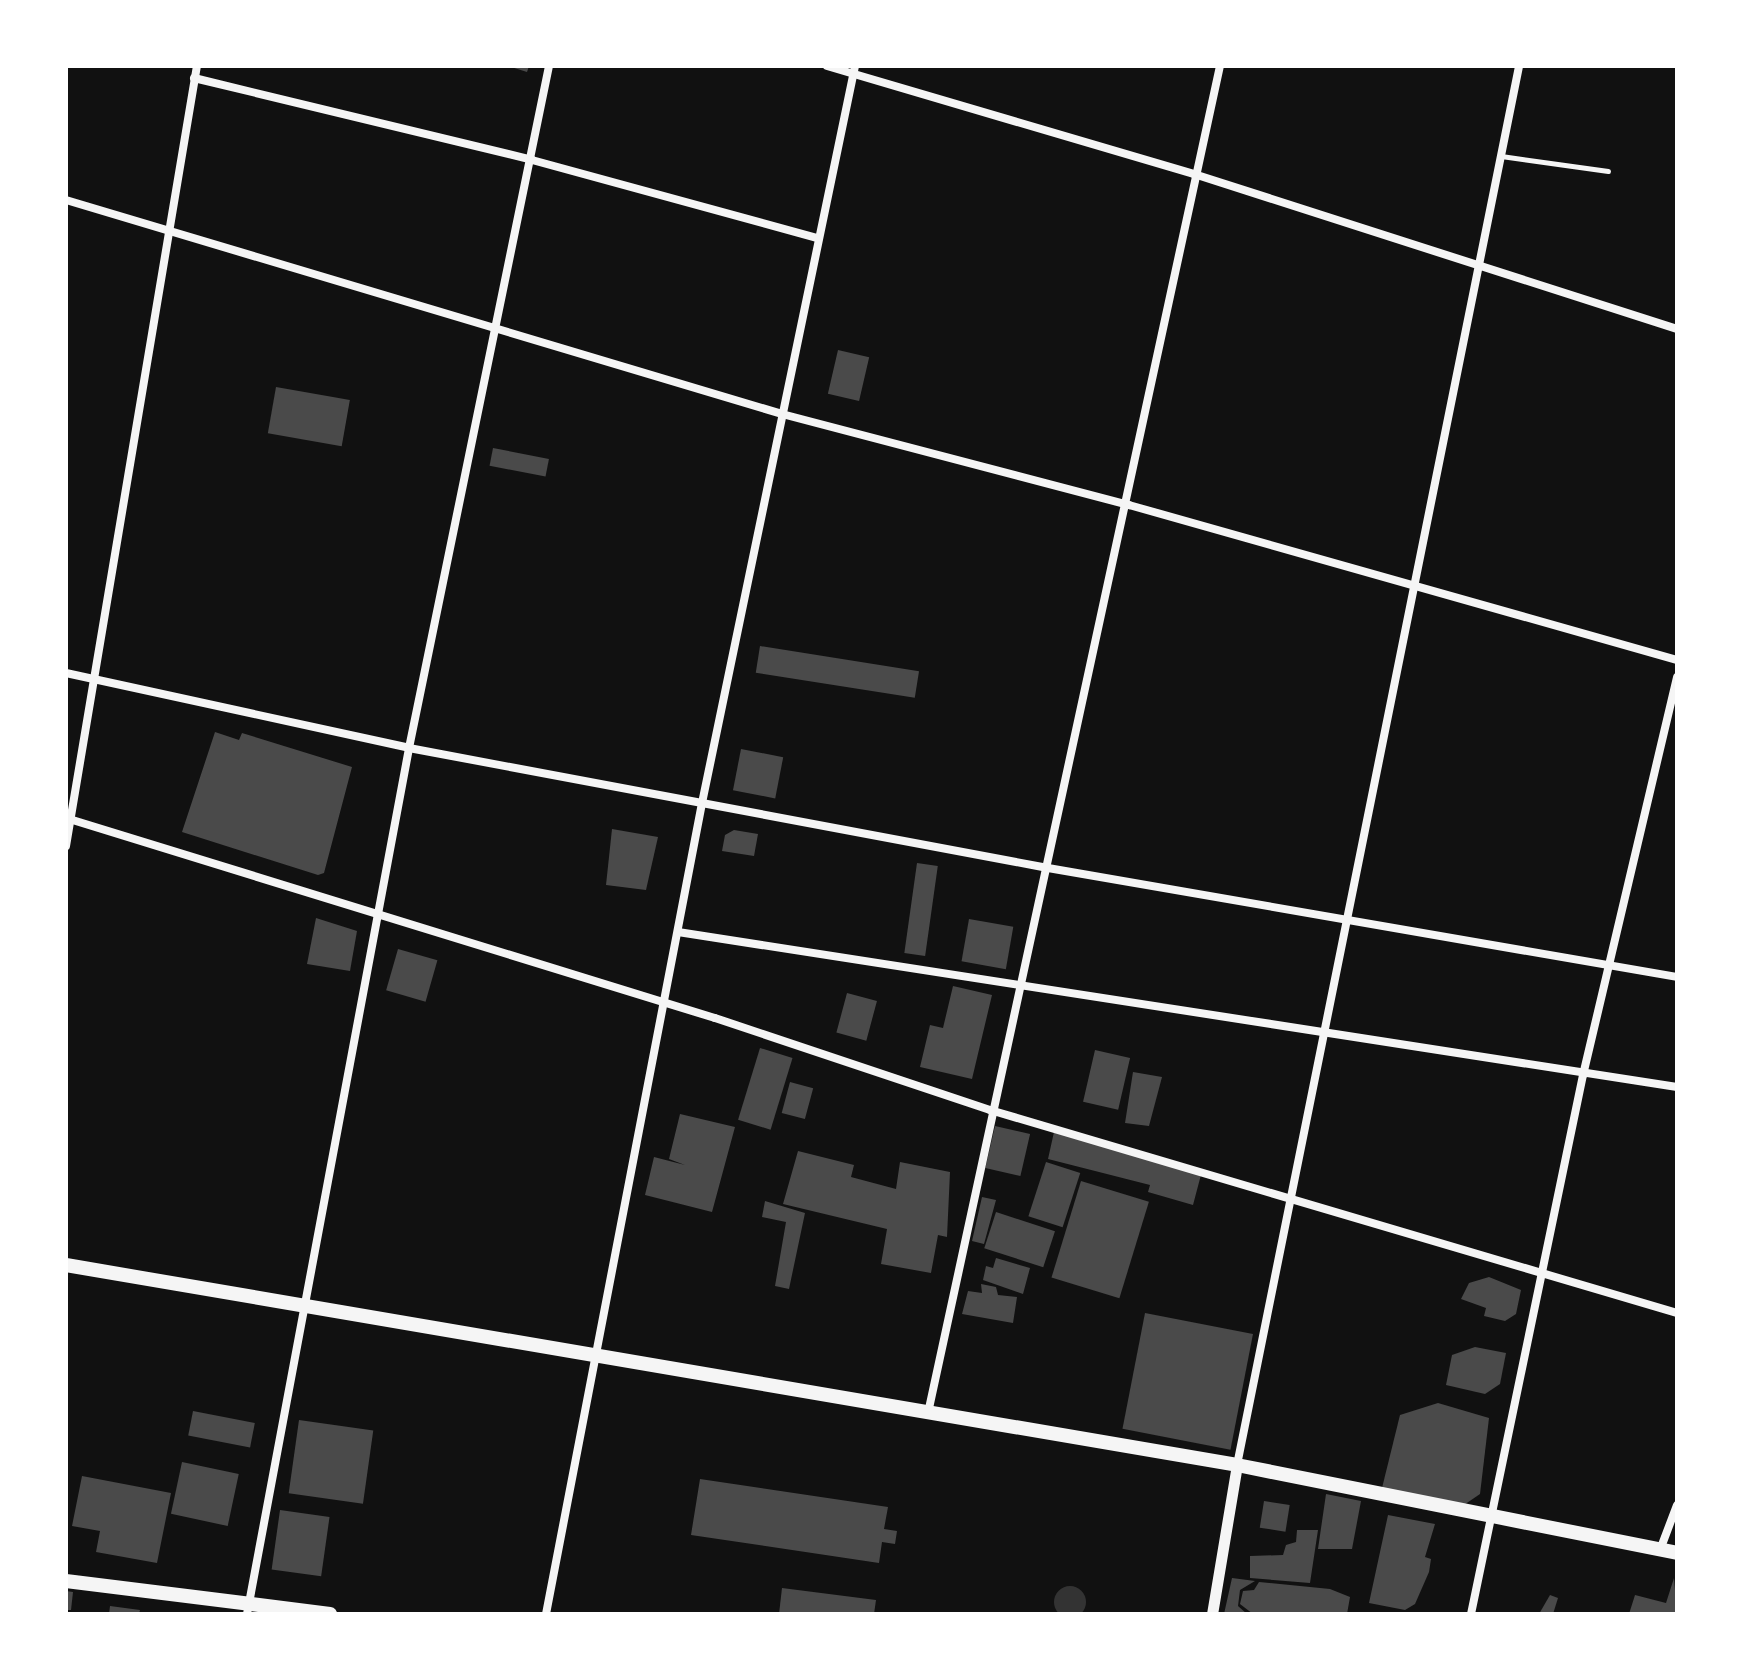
<!DOCTYPE html>
<html>
<head>
<meta charset="utf-8">
<style>
	body { margin:0 }
	#map { position:relative; width:1743px; height:1680px; overflow:hidden; background:#111; font-family:Montserrat,sans-serif }
	div>[style] { position:absolute }
	[style*='--x'] { left:calc(var(--x)*1px); top:calc(var(--y)*1px); width:calc(var(--w)*1px); rotate:calc(var(--a)*1deg) }
	.water>* { inset:0; background:#333 }
	.round { border-radius:50% }
	.building>* { inset:0; background:#4a4a4a; transform-origin:0 0 }
	.service>* { height:5px; margin:-2.5px; padding:0 2.5px; transform-origin:2.5px; border-radius:2.5px; background:#f5f5f5 }
	.minor>* { height:8px; margin:-4px; padding:0 4px; transform-origin:4px; border-radius:4px; background:#f5f5f5 }
	.tertiary>* { height:11px; margin:-5.5px; padding:0 5.5px; transform-origin:5.5px; border-radius:5.5px; background:#f5f5f5 }
	.primary>* { height:14px; margin:-7px; padding:0 7px; transform-origin:7px; border-radius:7px; background:#f5f5f5 }
	span { translate:-50% -50%; white-space:nowrap; text-align:center; line-height:1.15; -webkit-text-stroke:8px #fff; paint-order:stroke }
	.frame { position:absolute; inset:0; border:68px solid #fff; pointer-events:none }
</style>
</head>
<body>
<div id="map">
	<div class="water">
		<i class="round" style="left:1054px;top:1586px;width:32px;height:32px"></i>
	</div>
	<div class="building">
		<i style="clip-path:polygon(508px 66px,529px 66px,527px 72px)"></i>
		<i style="left:838px;top:350px;width:32px;height:45px;rotate:13deg"></i>
		<i style="left:276px;top:387px;width:75px;height:47px;rotate:10deg"></i>
		<i style="left:493px;top:448px;width:57px;height:18px;rotate:11deg"></i>
		<i style="left:760px;top:646px;width:161px;height:27px;rotate:9deg"></i>
		<i style="clip-path:polygon(215px 732px,239px 740px,242px 733px,352px 767px,324px 873px,318px 875px,182px 832px)"></i>
		<i style="left:741px;top:749px;width:43px;height:42px;rotate:11deg"></i>
		<i style="clip-path:polygon(612px 829px,658px 837px,646px 890px,606px 885px)"></i>
		<i style="clip-path:polygon(734px 830px,758px 834px,754px 856px,722px 851px,725px 835px)"></i>
		<i style="left:917px;top:863px;width:21px;height:91px;rotate:8deg"></i>
		<i style="clip-path:polygon(316px 918px,357px 931px,350px 971px,307px 964px)"></i>
		<i style="left:969px;top:919px;width:45px;height:43px;rotate:10deg"></i>
		<i style="left:398px;top:949px;width:41px;height:43px;rotate:16deg"></i>
		<i style="clip-path:polygon(953px 986px,992px 995px,972px 1079px,920px 1067px,930px 1025px,943px 1028px)"></i>
		<i style="left:847px;top:993px;width:31px;height:41px;rotate:15deg"></i>
		<i style="left:760px;top:1048px;width:34px;height:75px;rotate:17deg"></i>
		<i style="left:1095px;top:1050px;width:36px;height:53px;rotate:13deg"></i>
		<i style="clip-path:polygon(1133px 1072px,1162px 1077px,1149px 1126px,1125px 1123px)"></i>
		<i style="left:790px;top:1082px;width:24px;height:32px;rotate:15deg"></i>
		<i style="clip-path:polygon(680px 1114px,735px 1127px,712px 1212px,645px 1195px,654px 1157px,685px 1165px,669px 1159px)"></i>
		<i style="left:995px;top:1126px;width:36px;height:43px;rotate:13deg"></i>
		<i style="clip-path:polygon(1054px 1132px,1202px 1171px,1193px 1205px,1148px 1192px,1150px 1185px,1048px 1159px)"></i>
		<i style="clip-path:polygon(798px 1151px,854px 1165px,851px 1177px,896px 1189px,900px 1162px,950px 1172px,947px 1237px,938px 1235px,931px 1273px,881px 1264px,887px 1229px,783px 1204px)"></i>
		<i style="left:1046px;top:1162px;width:36px;height:57px;rotate:18deg"></i>
		<i style="left:1081px;top:1181px;width:71px;height:101px;rotate:17deg"></i>
		<i style="clip-path:polygon(982px 1197px,996px 1200px,984px 1244px,972px 1241px)"></i>
		<i style="clip-path:polygon(765px 1201px,805px 1213px,789px 1289px,775px 1286px,786px 1222px,762px 1217px)"></i>
		<i style="left:996px;top:1212px;width:62px;height:38px;rotate:18deg"></i>
		<i style="clip-path:polygon(996px 1258px,1030px 1268px,1023px 1294px,983px 1280px,986px 1266px,993px 1268px)"></i>
		<i style="clip-path:polygon(1489px 1277px,1521px 1290px,1516px 1314px,1505px 1321px,1484px 1316px,1486px 1308px,1461px 1299px,1469px 1283px)"></i>
		<i style="clip-path:polygon(981px 1284px,996px 1287px,998px 1295px,1017px 1297px,1013px 1323px,962px 1314px,968px 1291px,982px 1293px)"></i>
		<i style="left:1145px;top:1313px;width:110px;height:118px;rotate:11deg"></i>
		<i style="clip-path:polygon(1475px 1347px,1506px 1353px,1500px 1384px,1485px 1394px,1446px 1385px,1452px 1355px)"></i>
		<i style="clip-path:polygon(1438px 1403px,1489px 1418px,1480px 1494px,1458px 1509px,1382px 1488px,1400px 1415px)"></i>
		<i style="left:193px;top:1411px;width:63px;height:25px;rotate:11deg"></i>
		<i style="left:299px;top:1420px;width:75px;height:74px;rotate:8deg"></i>
		<i style="left:182px;top:1462px;width:58px;height:53px;rotate:12deg"></i>
		<i style="clip-path:polygon(82px 1476px,171px 1493px,157px 1563px,96px 1552px,100px 1531px,72px 1526px)"></i>
		<i style="clip-path:polygon(700px 1479px,888px 1507px,884px 1529px,897px 1531px,895px 1544px,882px 1542px,879px 1563px,691px 1535px)"></i>
		<i style="clip-path:polygon(1326px 1494px,1361px 1501px,1352px 1549px,1318px 1549px)"></i>
		<i style="left:1264px;top:1501px;width:26px;height:27px;rotate:9deg"></i>
		<i style="left:280px;top:1510px;width:50px;height:60px;rotate:8deg"></i>
		<i style="clip-path:polygon(1388px 1515px,1435px 1524px,1425px 1557px,1431px 1559px,1429px 1572px,1415px 1604px,1405px 1610px,1369px 1603px)"></i>
		<i style="clip-path:polygon(1297px 1530px,1318px 1530px,1310px 1583px,1250px 1578px,1250px 1556px,1283px 1555px,1286px 1545px,1296px 1542px)"></i>
		<i style="clip-path:polygon(1232px 1578px,1255px 1581px,1240px 1590px,1238px 1606px,1247px 1614px,1224px 1614px)"></i>
		<i style="clip-path:polygon(1674px 1578px,1677px 1614px,1629px 1614px,1635px 1595px,1666px 1603px)"></i>
		<i style="clip-path:polygon(1259px 1582px,1330px 1589px,1350px 1597px,1347px 1614px,1253px 1614px,1240px 1604px,1243px 1591px,1254px 1590px)"></i>
		<i style="clip-path:polygon(782px 1588px,876px 1600px,874px 1614px,779px 1614px)"></i>
		<i style="clip-path:polygon(66px 1591px,73px 1592px,71px 1610px,66px 1610px)"></i>
		<i style="clip-path:polygon(1550px 1595px,1558px 1598px,1553px 1614px,1539px 1614px)"></i>
		<i style="clip-path:polygon(110px 1606px,140px 1610px,139px 1614px,109px 1614px)"></i>
	</div>
	<div class="service">
		<i style="--x:1501;--y:156;--w:108;--a:8"></i>
	</div>
	<div class="minor">
		<i style="--x:827;--y:66;--w:383;--a:16.4"></i>
		<i style="--x:1194;--y:174;--w:507;--a:17.79"></i>
		<i style="--x:194;--y:78;--w:348;--a:13.6"></i>
		<i style="--x:532;--y:160;--w:295;--a:15.3"></i>
		<i style="--x:66;--y:200;--w:747;--a:16.64"></i>
		<i style="--x:782;--y:414;--w:359;--a:14.7"></i>
		<i style="--x:1129;--y:505;--w:569;--a:15.79"></i>
		<i style="--x:66;--y:673;--w:351;--a:12.3"></i>
		<i style="--x:409;--y:748;--w:650;--a:10.64"></i>
		<i style="--x:1048;--y:868;--w:638;--a:9.83"></i>
		<i style="--x:66;--y:818;--w:679;--a:17.13"></i>
		<i style="--x:715;--y:1018;--w:290;--a:18.5"></i>
		<i style="--x:990;--y:1110;--w:716;--a:16.46"></i>
		<i style="--x:66;--y:846;--w:791;--a:-80.47"></i>
		<i style="--x:678;--y:932;--w:1011;--a:8.82"></i>
		<i style="--x:928;--y:1413;--w:1378;--a:-77.77"></i>
		<i style="--x:1237;--y:1465;--w:1427;--a:-78.6"></i>
		<i style="--x:1660;--y:1550;--w:48;--a:-69.3"></i>
		<i style="--x:247;--y:1614;--w:881;--a:-79.4"></i>
		<i style="--x:409;--y:748;--w:696;--a:-78.4"></i>
		<i style="--x:546;--y:1614;--w:826;--a:-79.11"></i>
		<i style="--x:702;--y:803;--w:753;--a:-78.27"></i>
		<i style="--x:1471;--y:1614;--w:551;--a:-78.26"></i>
		<i style="--x:1583;--y:1075;--w:409;--a:-76.7"></i>
	</div>
	<div class="tertiary">
		<i style="--x:1212;--y:1614;--w:151;--a:-80.5"></i>
	</div>
	<div class="primary">
		<i style="--x:66;--y:1265;--w:1188;--a:9.69"></i>
		<i style="--x:1237;--y:1465;--w:449;--a:11.3"></i>
		<i style="--x:66;--y:1581;--w:266;--a:7.1"></i>
	</div>
	<div class="frame"></div>
</div>
</body>
</html>
